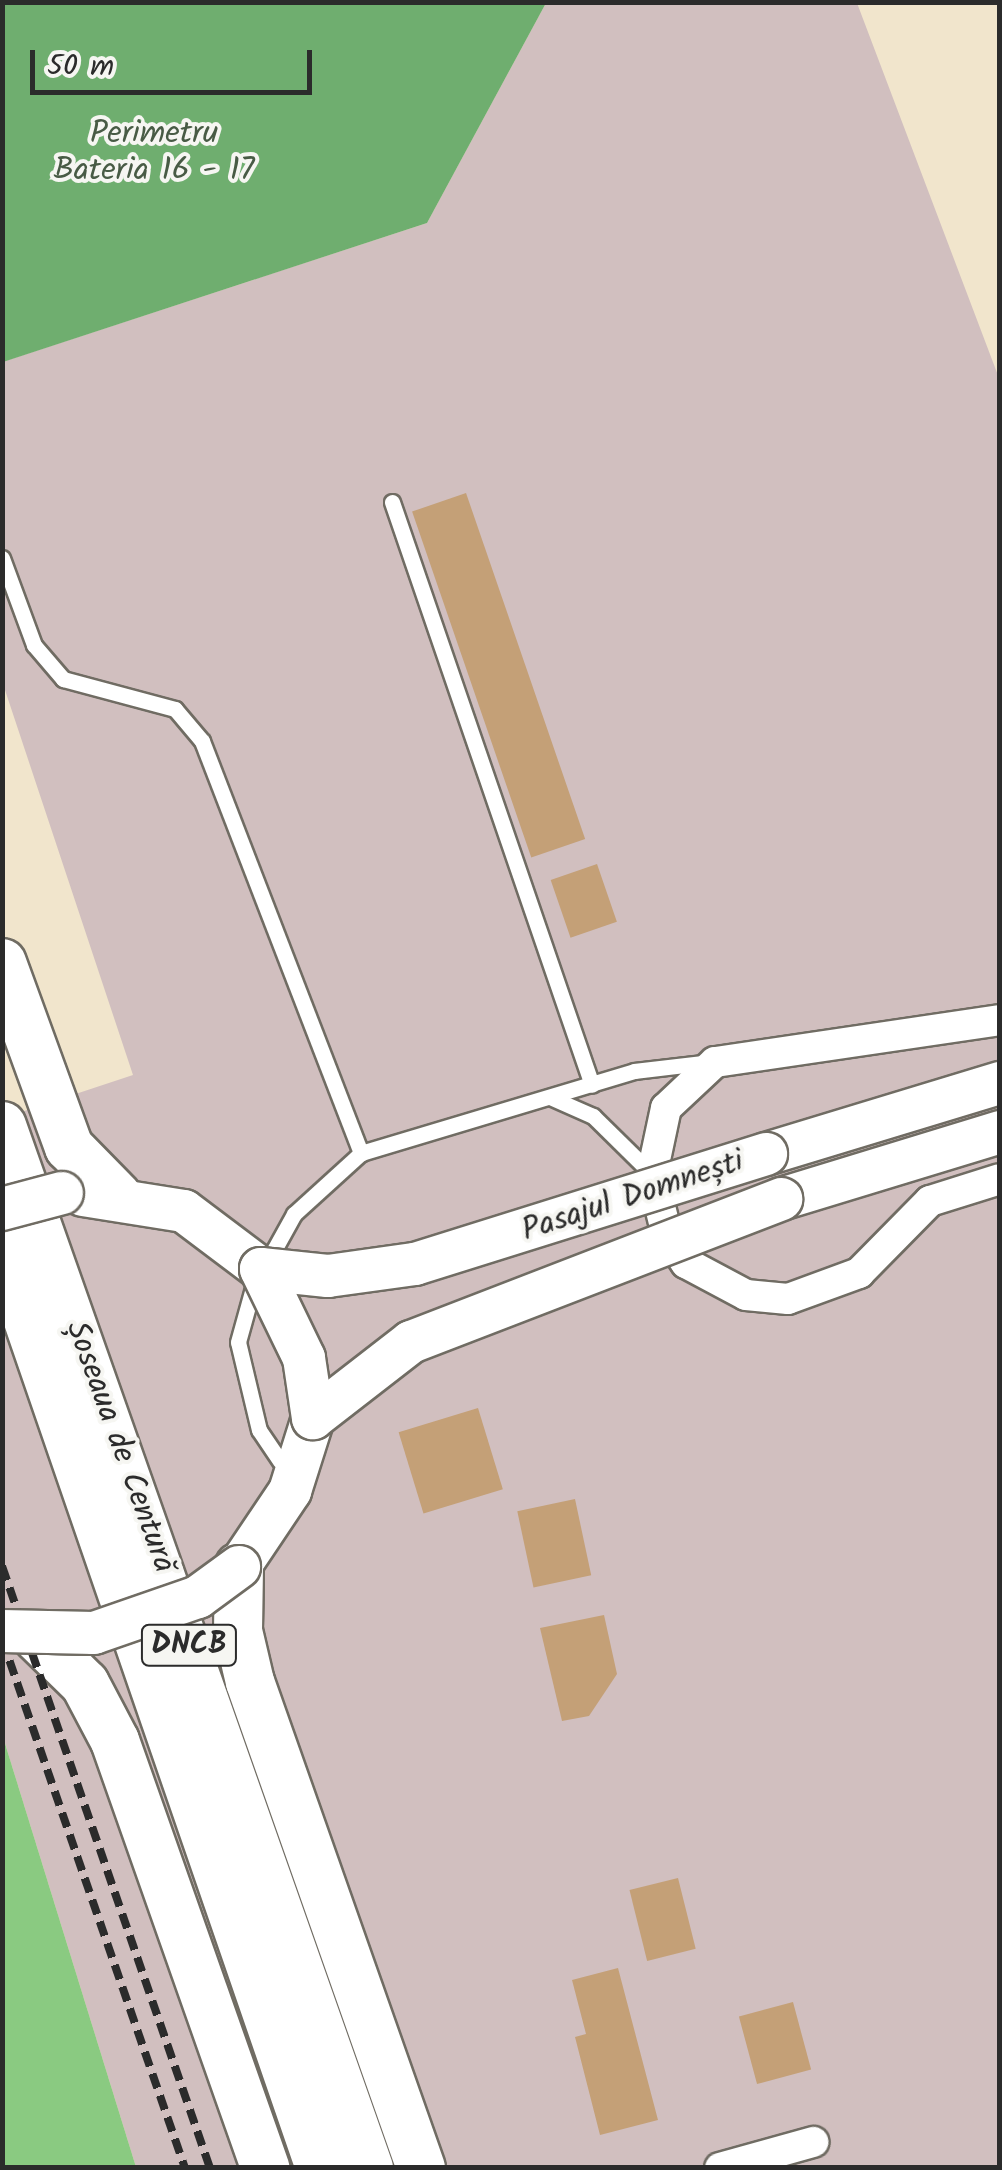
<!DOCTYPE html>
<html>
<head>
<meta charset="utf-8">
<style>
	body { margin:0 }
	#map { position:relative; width:1002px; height:2170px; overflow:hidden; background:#f1e5cc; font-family:Kalam,sans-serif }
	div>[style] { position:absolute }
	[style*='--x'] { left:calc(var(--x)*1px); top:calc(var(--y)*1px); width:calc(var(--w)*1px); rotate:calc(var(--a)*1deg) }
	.industrial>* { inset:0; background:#d1bfbf }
	.green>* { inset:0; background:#8aca81 }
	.forest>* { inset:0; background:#6fae6f }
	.building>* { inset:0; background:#c4a077; transform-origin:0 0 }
	.roads { filter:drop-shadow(2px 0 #706c63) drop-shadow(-2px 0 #706c63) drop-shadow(0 2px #706c63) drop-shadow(0 -2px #706c63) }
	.lane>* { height:15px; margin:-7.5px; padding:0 7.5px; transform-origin:7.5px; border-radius:7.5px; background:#fff }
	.street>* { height:30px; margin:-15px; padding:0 15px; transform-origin:15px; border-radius:15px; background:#fff }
	.secondary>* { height:42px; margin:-21px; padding:0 21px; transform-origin:21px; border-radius:21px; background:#fff }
	.primary>* { height:48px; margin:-24px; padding:0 24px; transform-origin:24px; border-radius:24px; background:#fff }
	.rail>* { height:8px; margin-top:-4px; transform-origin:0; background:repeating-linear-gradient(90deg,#2b2b2b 0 15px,transparent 0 23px) }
	.bridges { filter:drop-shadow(2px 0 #706c63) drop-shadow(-2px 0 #706c63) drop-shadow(0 2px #706c63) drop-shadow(0 -2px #706c63) }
	.secondary-bridge>* { height:42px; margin:-21px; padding:0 21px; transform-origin:21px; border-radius:21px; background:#fff }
	span { translate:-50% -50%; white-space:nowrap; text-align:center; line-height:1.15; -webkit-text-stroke:8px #f6f6f2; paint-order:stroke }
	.shield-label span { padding:2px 8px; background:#f6f6f2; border:2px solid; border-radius:8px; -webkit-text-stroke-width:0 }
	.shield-label { font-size:30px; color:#2b2b2b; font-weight:700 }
	.park-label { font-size:32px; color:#485b45 }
	.street-label { font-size:32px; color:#2b2b2b }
	.frame { position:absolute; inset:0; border:5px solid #2b2b2b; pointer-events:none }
	.scale { position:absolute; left:30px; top:50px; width:282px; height:45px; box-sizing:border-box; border:5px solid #2b2b2b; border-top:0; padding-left:12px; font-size:30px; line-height:35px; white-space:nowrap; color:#2b2b2b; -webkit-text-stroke:8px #f6f6f2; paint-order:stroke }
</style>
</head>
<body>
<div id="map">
	<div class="industrial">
		<i style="clip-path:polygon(546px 3px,857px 3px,999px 378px,999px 2167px,136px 2167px,3px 1737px,3px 1118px,133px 1075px,3px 684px,2px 362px,427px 223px)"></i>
	</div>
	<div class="green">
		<i style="clip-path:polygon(2px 1737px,3px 1737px,136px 2167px,3px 2167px)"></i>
	</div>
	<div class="forest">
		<i style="clip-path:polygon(2px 3px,3px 2px,546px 3px,427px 223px,3px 362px)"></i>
	</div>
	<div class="building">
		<i style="left:466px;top:493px;width:366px;height:57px;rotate:71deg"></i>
		<i style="left:597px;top:864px;width:61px;height:49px;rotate:71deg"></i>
		<i style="left:478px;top:1408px;width:85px;height:83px;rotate:73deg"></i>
		<i style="left:575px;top:1499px;width:78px;height:59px;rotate:78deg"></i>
		<i style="clip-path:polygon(604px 1615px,617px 1674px,589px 1716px,562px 1721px,540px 1628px)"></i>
		<i style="left:678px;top:1878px;width:73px;height:50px;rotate:76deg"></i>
		<i style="clip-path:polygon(618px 1968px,658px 2120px,600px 2135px,575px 2037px,586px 2034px,572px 1980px)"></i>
		<i style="left:793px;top:2002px;width:70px;height:56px;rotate:75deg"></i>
	</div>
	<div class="roads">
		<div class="lane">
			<i style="--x:392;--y:502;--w:616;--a:71.07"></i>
			<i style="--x:2;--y:558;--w:93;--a:69.8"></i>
			<i style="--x:34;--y:645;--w:45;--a:49.5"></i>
			<i style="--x:63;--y:679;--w:116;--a:15"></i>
			<i style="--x:175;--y:709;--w:42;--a:49.8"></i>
			<i style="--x:202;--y:741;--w:442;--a:68.9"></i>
			<i style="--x:552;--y:1098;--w:45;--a:23.7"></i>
			<i style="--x:593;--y:1116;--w:81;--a:44.5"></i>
			<i style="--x:280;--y:1461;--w:37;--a:-124"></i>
			<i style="--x:259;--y:1430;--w:90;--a:-103.4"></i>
			<i style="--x:238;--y:1342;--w:56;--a:-74.5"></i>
			<i style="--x:253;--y:1288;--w:85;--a:-61"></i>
			<i style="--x:294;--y:1214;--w:91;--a:-42.3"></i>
			<i style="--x:361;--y:1153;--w:285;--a:-16.7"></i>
			<i style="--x:634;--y:1071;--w:78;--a:-6.7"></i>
		</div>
		<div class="street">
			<i style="--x:1000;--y:1020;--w:288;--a:171.6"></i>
			<i style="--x:715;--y:1062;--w:67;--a:136.8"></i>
			<i style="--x:666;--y:1108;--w:67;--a:102"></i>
			<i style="--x:652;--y:1174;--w:63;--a:76.2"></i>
			<i style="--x:667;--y:1235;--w:34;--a:56"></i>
			<i style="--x:686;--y:1263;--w:68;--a:28.1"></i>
			<i style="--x:746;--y:1295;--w:42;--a:5.4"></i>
			<i style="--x:788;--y:1299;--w:76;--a:-20.1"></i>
			<i style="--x:859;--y:1273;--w:101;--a:-45.4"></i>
			<i style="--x:930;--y:1201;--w:73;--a:-17.4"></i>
			<i style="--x:720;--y:2168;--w:97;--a:-15.6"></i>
		</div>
		<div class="secondary">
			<i style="--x:766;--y:1154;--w:245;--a:-16.9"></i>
			<i style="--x:83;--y:1195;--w:102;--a:9"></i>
			<i style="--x:184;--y:1211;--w:96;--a:37"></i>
			<i style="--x:781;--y:1199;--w:229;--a:-17"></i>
			<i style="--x:239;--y:1567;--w:92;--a:-56.1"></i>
			<i style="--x:290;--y:1491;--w:77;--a:-72.5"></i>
		</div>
		<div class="primary">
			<i style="--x:2;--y:963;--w:196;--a:70"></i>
			<i style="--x:69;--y:1147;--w:69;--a:45.6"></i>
			<i style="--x:2;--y:1126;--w:1105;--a:70.6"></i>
			<i style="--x:2;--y:1245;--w:976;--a:70.99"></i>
			<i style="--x:239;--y:1567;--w:64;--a:90.9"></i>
			<i style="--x:238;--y:1631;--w:52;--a:76.8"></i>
			<i style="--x:250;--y:1682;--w:515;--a:70.62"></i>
			<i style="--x:37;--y:1637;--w:67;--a:44.4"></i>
			<i style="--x:85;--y:1684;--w:64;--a:62.2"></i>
			<i style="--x:115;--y:1741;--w:453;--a:70.6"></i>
		</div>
	</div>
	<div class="rail">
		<i style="--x:2;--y:1566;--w:637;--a:70.94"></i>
		<i style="--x:2;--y:1639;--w:560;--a:70.92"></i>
	</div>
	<div class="bridges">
		<div class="secondary-bridge">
			<i style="--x:2;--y:1209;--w:62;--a:-14.9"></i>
			<i style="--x:261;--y:1269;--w:67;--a:6"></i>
			<i style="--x:328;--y:1276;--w:88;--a:-7.9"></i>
			<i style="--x:415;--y:1264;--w:368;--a:-17.4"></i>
			<i style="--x:261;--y:1269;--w:99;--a:64.2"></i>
			<i style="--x:304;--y:1358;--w:61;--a:81.5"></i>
			<i style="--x:313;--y:1418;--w:124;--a:-37.8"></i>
			<i style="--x:411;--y:1342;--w:397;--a:-21.1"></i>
			<i style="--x:2;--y:1631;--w:92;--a:1.2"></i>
			<i style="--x:94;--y:1633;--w:110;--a:-19.1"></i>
			<i style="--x:198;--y:1597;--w:51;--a:-36.2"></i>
		</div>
	</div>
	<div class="shield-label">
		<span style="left:189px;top:1645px">DNCB</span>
	</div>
	<div class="park-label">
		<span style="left:154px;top:153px">Perimetru<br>Bateria 16 - 17</span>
	</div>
	<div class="street-label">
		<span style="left:633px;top:1197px;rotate:-18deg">Pasajul Domnești</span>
		<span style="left:119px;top:1447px;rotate:70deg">Șoseaua de Centură</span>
	</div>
	<div class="frame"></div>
	<div class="scale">50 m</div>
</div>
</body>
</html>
